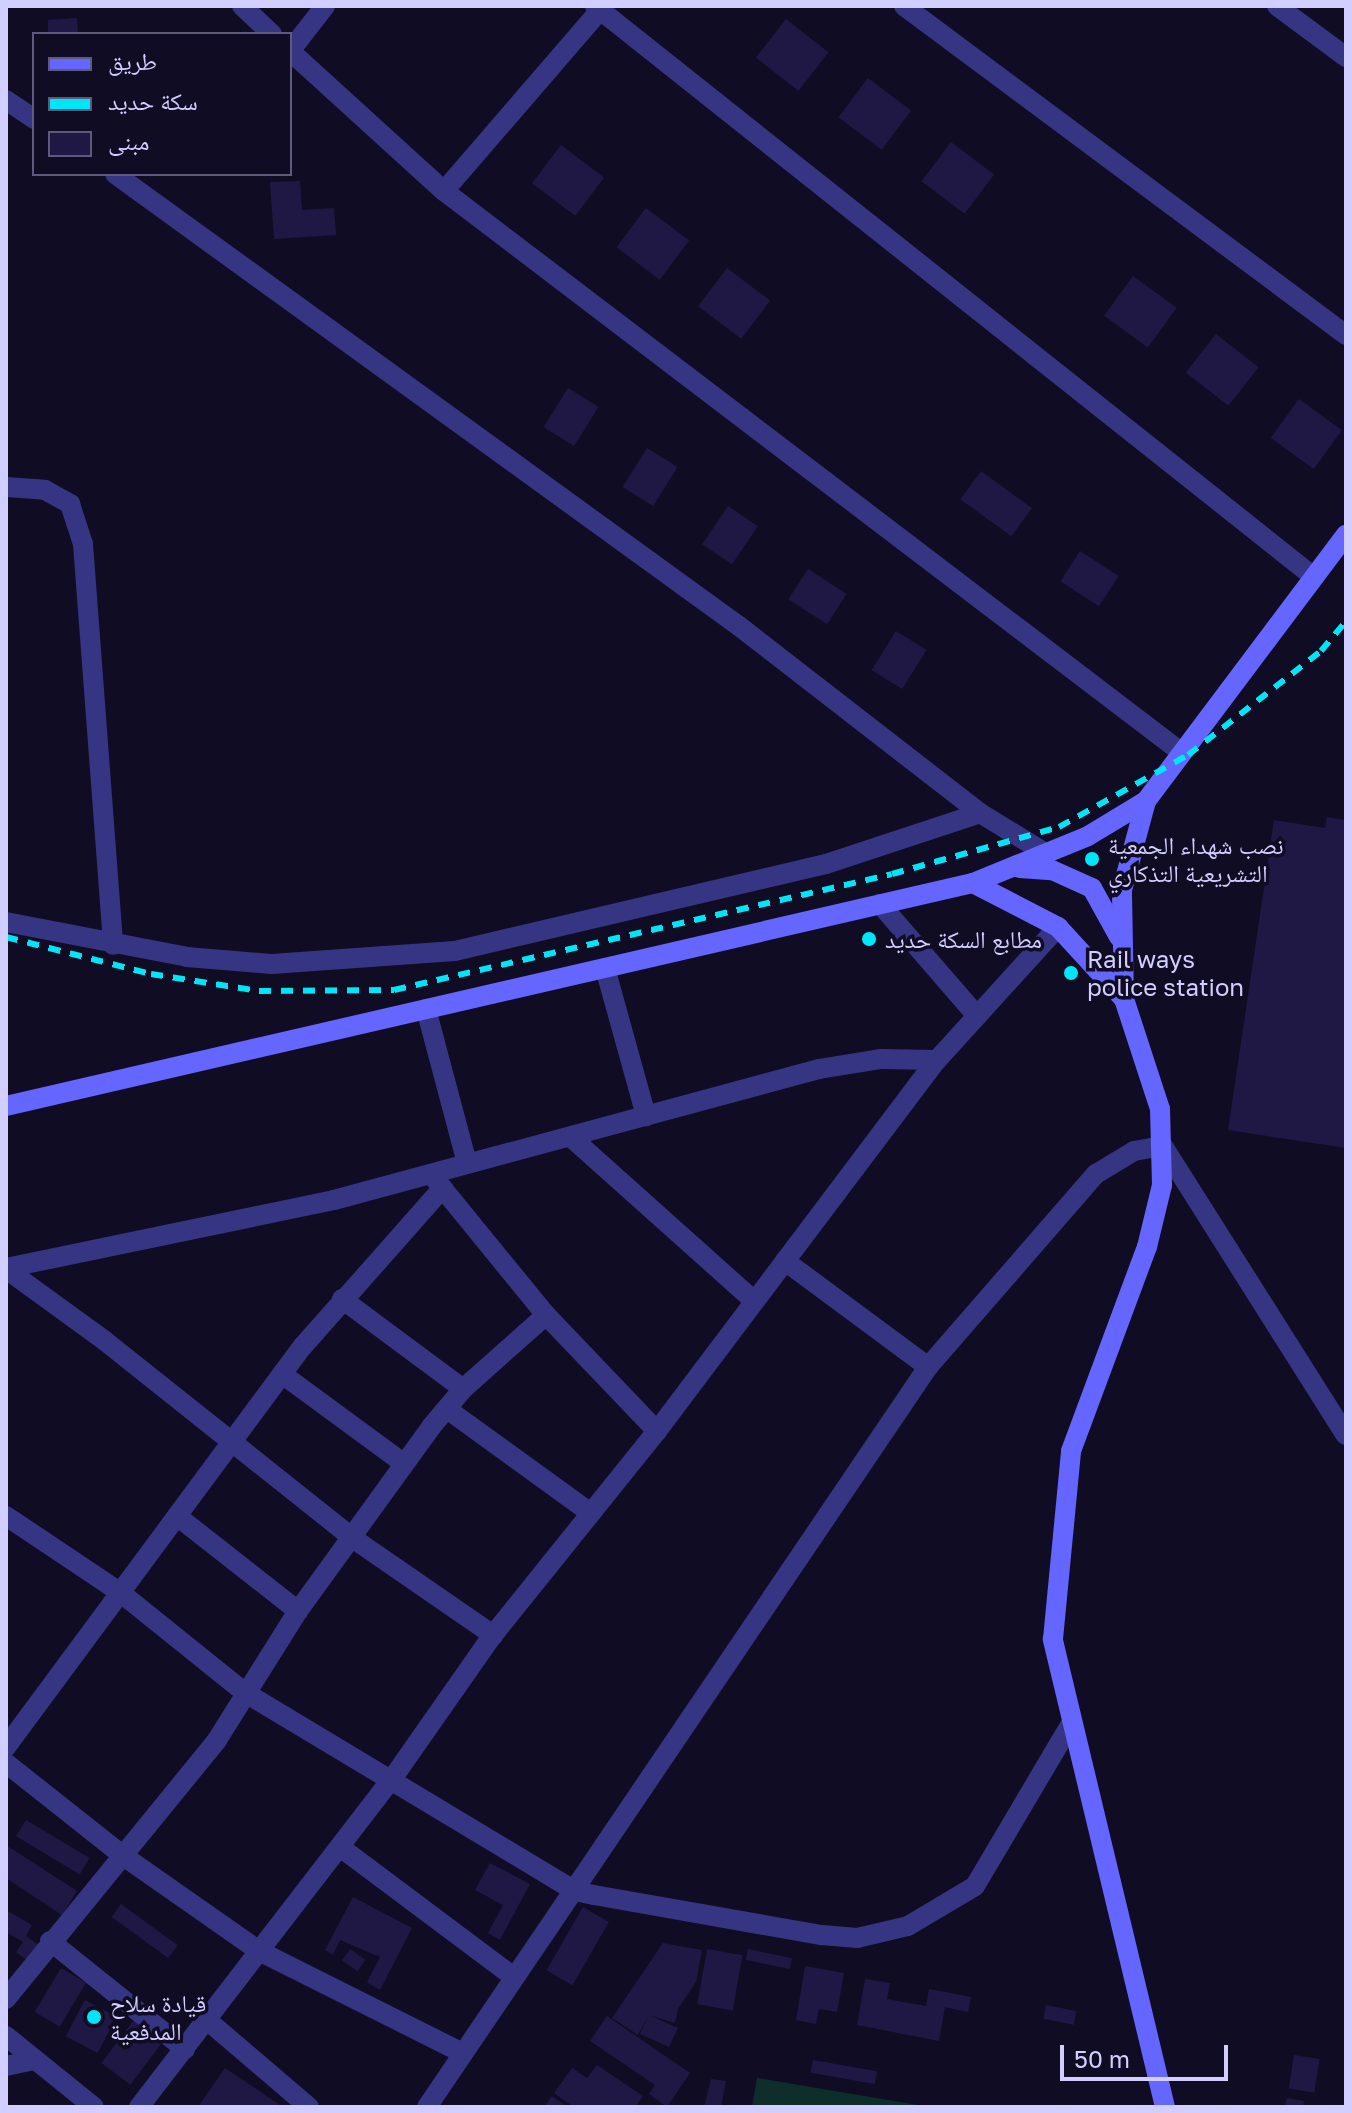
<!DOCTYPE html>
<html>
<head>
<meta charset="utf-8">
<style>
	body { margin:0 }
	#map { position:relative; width:1352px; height:2113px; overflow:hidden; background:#100c23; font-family:"Golos Text","Noto Naskh Arabic",sans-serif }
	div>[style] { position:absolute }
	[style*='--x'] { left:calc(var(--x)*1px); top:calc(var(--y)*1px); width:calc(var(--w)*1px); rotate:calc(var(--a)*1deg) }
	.green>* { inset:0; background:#0f2d2b }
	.building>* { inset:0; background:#201844; transform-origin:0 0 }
	.street>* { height:20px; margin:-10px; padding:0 10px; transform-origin:10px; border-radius:10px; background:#363584 }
	.secondary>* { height:20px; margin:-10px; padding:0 10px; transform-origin:10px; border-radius:10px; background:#6565ff }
	.rail>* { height:6px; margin-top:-3px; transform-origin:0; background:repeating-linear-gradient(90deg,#00e6f9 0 12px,transparent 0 22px) }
	.dots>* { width:22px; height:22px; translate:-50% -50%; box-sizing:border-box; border:4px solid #100c23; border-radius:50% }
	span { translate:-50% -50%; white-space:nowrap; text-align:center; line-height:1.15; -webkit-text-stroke:7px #100c23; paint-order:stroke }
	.poi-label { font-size:24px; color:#d2ceff }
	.left { translate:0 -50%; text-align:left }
	.frame { position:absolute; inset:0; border:8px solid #d2ceff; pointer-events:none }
	.legend { position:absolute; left:32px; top:32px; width:260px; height:144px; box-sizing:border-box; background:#100c23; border:2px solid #5e5a7b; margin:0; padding:10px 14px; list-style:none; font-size:24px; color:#d2ceff }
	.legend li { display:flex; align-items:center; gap:16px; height:40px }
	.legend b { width:40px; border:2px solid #5e5a7b }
	.scale { position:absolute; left:1060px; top:2045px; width:168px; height:36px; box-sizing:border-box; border:4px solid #d2ceff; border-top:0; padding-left:10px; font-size:24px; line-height:28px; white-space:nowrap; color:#d2ceff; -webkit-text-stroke:6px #100c23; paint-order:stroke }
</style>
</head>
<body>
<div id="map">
	<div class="green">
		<i style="clip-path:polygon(757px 2078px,930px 2107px,752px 2107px)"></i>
	</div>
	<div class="building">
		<i style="clip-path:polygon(77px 18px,78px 34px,48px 34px,48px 20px)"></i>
		<i style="left:786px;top:19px;width:54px;height:49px;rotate:38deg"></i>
		<i style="left:868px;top:78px;width:54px;height:49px;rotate:37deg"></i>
		<i style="left:951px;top:142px;width:54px;height:49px;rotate:37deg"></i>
		<i style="left:561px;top:145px;width:54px;height:48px;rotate:37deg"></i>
		<i style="clip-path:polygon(300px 181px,302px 210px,334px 208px,336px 235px,274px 239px,270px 182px)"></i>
		<i style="left:646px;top:208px;width:54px;height:49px;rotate:37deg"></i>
		<i style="left:727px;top:268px;width:54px;height:48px;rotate:37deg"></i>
		<i style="left:1133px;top:276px;width:54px;height:49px;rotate:36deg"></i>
		<i style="left:1216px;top:334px;width:54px;height:49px;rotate:38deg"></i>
		<i style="left:568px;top:388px;width:36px;height:46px;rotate:32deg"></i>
		<i style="left:1299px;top:399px;width:53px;height:48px;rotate:36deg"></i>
		<i style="left:647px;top:448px;width:36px;height:46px;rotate:32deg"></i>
		<i style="left:981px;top:471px;width:63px;height:35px;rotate:36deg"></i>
		<i style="left:728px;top:506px;width:36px;height:46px;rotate:34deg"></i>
		<i style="left:1080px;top:551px;width:46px;height:36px;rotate:33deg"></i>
		<i style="left:808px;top:569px;width:46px;height:36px;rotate:33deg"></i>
		<i style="left:896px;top:631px;width:36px;height:46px;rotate:32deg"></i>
		<i style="clip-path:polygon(1327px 817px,1346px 820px,1346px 1148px,1228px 1130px,1274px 820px,1325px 828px)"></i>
		<i style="left:26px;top:1820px;width:74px;height:19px;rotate:31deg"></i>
		<i style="clip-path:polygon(6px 1845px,77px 1891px,62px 1915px,6px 1878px)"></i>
		<i style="clip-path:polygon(490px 1863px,530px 1884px,500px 1940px,488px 1933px,503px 1905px,475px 1890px)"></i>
		<i style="clip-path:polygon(353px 1897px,412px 1928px,380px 1990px,367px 1982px,380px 1957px,340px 1940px,333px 1955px,325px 1950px)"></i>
		<i style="left:121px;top:1904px;width:70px;height:16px;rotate:36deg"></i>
		<i style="left:583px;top:1907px;width:30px;height:73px;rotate:30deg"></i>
		<i style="clip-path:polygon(6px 1910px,32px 1925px,26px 1936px,39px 1945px,28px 1961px,16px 1952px,23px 1942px,6px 1932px)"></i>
		<i style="clip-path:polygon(663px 1943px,702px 1950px,696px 1982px,678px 2009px,675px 2023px,649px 2015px,678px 2028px,669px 2047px,640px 2034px,649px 2015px,638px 2035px,612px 2018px)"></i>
		<i style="left:350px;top:1949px;width:19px;height:14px;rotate:35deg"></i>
		<i style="left:707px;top:1949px;width:36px;height:56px;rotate:10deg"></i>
		<i style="left:748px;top:1949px;width:45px;height:11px;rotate:12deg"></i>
		<i style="clip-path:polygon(805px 1966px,844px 1973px,837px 2012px,819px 2009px,816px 2024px,796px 2020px)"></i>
		<i style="left:61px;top:1968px;width:29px;height:51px;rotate:31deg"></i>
		<i style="clip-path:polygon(865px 1979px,890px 1983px,887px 1999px,926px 2006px,929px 1989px,971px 1997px,968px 2012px,945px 2007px,939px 2041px,857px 2025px)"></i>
		<i style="left:85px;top:2000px;width:36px;height:41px;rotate:28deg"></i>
		<i style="left:1046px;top:2005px;width:31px;height:14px;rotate:11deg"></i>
		<i style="left:137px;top:2016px;width:36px;height:59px;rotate:37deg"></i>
		<i style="clip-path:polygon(607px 2016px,690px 2073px,667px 2107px,649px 2094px,655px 2085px,590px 2041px)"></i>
		<i style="left:1294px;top:2055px;width:26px;height:34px;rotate:9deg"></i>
		<i style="left:813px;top:2060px;width:65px;height:13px;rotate:10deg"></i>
		<i style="clip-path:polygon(597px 2065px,643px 2096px,635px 2107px,574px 2107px,554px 2093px,572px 2068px,587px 2078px)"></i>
		<i style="clip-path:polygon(225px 2068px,283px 2107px,198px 2107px)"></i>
		<i style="clip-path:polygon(711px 2079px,726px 2081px,721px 2107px,704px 2107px)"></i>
		<i style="clip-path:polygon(552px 2096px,567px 2107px,544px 2107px)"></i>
		<i style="clip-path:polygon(1287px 2098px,1304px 2101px,1303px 2107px,1285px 2107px)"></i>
	</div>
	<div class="street">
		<i style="--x:242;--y:6;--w:41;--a:43"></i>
		<i style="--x:595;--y:6;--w:918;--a:38.46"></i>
		<i style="--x:904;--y:6;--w:551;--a:36.66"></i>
		<i style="--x:1277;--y:6;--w:86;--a:36.5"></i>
		<i style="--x:290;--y:51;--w:208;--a:42.3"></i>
		<i style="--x:444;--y:191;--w:926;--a:37.28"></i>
		<i style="--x:290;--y:51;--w:57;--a:-52.1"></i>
		<i style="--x:6;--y:100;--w:34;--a:34"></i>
		<i style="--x:115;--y:174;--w:771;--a:35.92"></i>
		<i style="--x:739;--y:626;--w:305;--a:37.8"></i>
		<i style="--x:980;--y:813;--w:79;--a:31.5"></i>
		<i style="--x:444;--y:191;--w:239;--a:-49.2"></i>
		<i style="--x:6;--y:487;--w:39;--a:4"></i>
		<i style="--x:45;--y:490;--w:29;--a:29"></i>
		<i style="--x:70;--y:504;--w:42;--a:72"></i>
		<i style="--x:83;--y:544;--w:402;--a:85.7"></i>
		<i style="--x:880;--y:904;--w:147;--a:49.1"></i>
		<i style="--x:6;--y:922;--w:184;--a:10.9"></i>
		<i style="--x:187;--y:957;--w:85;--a:4.7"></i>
		<i style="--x:272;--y:964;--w:183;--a:-4.1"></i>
		<i style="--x:455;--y:951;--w:381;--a:-13.2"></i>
		<i style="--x:826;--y:864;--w:162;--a:-18.3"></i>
		<i style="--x:605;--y:968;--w:154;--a:74.5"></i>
		<i style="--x:426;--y:1009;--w:159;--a:75.1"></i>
		<i style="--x:573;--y:1139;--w:240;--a:41.8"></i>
		<i style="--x:435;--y:1179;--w:176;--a:50.8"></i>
		<i style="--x:546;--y:1315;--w:161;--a:46.3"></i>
		<i style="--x:785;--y:1261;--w:178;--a:36.5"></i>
		<i style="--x:6;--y:1268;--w:335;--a:-11.7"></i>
		<i style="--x:334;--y:1200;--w:502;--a:-15.12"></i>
		<i style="--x:819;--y:1069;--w:63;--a:-9.2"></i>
		<i style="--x:881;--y:1059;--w:56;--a:1"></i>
		<i style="--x:6;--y:1269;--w:122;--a:36"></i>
		<i style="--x:105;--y:1341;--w:315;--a:38.5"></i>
		<i style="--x:351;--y:1537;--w:173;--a:34.6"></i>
		<i style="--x:342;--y:1299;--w:151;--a:36.6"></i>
		<i style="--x:282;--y:1374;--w:150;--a:36.3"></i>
		<i style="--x:447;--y:1409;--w:174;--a:35.9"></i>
		<i style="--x:6;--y:1516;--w:138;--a:33.8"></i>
		<i style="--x:121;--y:1593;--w:158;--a:38.8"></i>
		<i style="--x:244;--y:1692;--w:386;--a:31"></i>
		<i style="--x:575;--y:1891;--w:19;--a:12"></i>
		<i style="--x:594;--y:1895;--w:231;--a:10"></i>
		<i style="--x:822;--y:1935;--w:35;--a:5"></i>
		<i style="--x:857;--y:1938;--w:52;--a:-13.2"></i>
		<i style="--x:908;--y:1926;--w:78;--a:-30.8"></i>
		<i style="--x:975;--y:1886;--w:191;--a:-59.4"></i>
		<i style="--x:177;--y:1516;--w:154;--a:38.1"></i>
		<i style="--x:6;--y:1747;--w:499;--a:-53.5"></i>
		<i style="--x:303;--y:1346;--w:211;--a:-48.5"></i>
		<i style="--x:6;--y:1763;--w:148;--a:38.4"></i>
		<i style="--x:122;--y:1855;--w:167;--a:35"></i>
		<i style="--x:259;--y:1951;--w:226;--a:26.6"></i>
		<i style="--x:340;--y:1847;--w:217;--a:36.8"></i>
		<i style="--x:50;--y:1941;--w:173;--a:38.7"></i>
		<i style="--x:6;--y:1999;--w:334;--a:-50.8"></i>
		<i style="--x:217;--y:1740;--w:152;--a:-57.9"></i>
		<i style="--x:298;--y:1611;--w:227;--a:-54.1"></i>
		<i style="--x:431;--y:1427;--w:50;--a:-49.9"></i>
		<i style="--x:463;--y:1389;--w:111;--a:-41.7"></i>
		<i style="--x:207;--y:2020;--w:134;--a:40.5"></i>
		<i style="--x:6;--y:2036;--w:113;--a:38.9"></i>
		<i style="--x:6;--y:2066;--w:30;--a:-12"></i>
		<i style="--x:139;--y:2107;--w:414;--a:-52.4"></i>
		<i style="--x:392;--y:1779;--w:176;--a:-55"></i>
		<i style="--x:493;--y:1635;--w:262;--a:-51.2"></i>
		<i style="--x:657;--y:1431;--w:465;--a:-53"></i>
		<i style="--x:937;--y:1060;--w:180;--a:-47.7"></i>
		<i style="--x:427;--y:2107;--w:894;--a:-55.9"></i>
		<i style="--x:928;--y:1367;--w:256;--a:-49"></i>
		<i style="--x:1096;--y:1174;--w:44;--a:-31.2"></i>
		<i style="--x:1134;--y:1151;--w:29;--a:-10"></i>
		<i style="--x:1163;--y:1146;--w:342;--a:57.7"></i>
	</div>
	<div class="secondary">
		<i style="--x:1020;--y:868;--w:32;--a:4"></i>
		<i style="--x:1052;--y:870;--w:44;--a:24.2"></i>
		<i style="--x:1092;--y:888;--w:56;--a:61.1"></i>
		<i style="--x:973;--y:883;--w:96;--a:27.4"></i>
		<i style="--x:1058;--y:927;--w:98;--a:47.5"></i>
		<i style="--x:6;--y:1106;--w:992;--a:-12.99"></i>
		<i style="--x:973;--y:883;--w:124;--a:-22.2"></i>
		<i style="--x:1088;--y:836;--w:68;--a:-31.1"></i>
		<i style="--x:1165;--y:2107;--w:481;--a:-103.5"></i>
		<i style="--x:1053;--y:1639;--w:189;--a:-84.5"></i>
		<i style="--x:1071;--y:1451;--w:218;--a:-69.6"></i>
		<i style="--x:1147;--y:1247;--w:64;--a:-76.4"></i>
		<i style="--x:1162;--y:1185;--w:76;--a:-91.5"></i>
		<i style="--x:1160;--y:1109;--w:116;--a:-108.1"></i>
		<i style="--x:1124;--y:999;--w:109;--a:-91.1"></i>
		<i style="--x:1122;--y:890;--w:92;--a:-74.9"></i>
		<i style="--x:1146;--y:801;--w:333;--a:-53.1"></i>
	</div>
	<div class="rail">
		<i style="--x:6;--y:937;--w:150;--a:14.3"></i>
		<i style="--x:151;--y:974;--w:109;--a:8.9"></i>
		<i style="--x:259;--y:991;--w:135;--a:-0.4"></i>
		<i style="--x:394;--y:990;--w:511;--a:-13.11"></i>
		<i style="--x:892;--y:874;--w:173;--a:-15.7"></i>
		<i style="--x:1059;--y:827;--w:148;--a:-29.2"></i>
		<i style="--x:1188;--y:755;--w:169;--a:-38"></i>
		<i style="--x:1321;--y:651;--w:39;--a:-50"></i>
	</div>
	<div class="dots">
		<i style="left:1092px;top:859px;background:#00e6f9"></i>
		<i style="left:869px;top:939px;background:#00e6f9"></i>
		<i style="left:1071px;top:973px;background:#00e6f9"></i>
		<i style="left:94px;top:2017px;background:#00e6f9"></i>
	</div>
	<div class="poi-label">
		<span class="left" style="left:1108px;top:859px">نصب شهداء الجمعية<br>التشريعية التذكاري</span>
		<span class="left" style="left:885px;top:939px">مطابع السكة حديد</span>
		<span class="left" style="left:1087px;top:973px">Rail ways<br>police station</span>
		<span class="left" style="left:110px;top:2017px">قيادة سلاح<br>المدفعية</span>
	</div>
	<div class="frame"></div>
	<ul class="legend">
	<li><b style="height:10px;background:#6565ff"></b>طريق</li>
	<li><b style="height:10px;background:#00e6f9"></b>سكة حديد</li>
	<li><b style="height:22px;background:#201844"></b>مبنى</li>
	</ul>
	<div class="scale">50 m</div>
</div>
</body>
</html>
